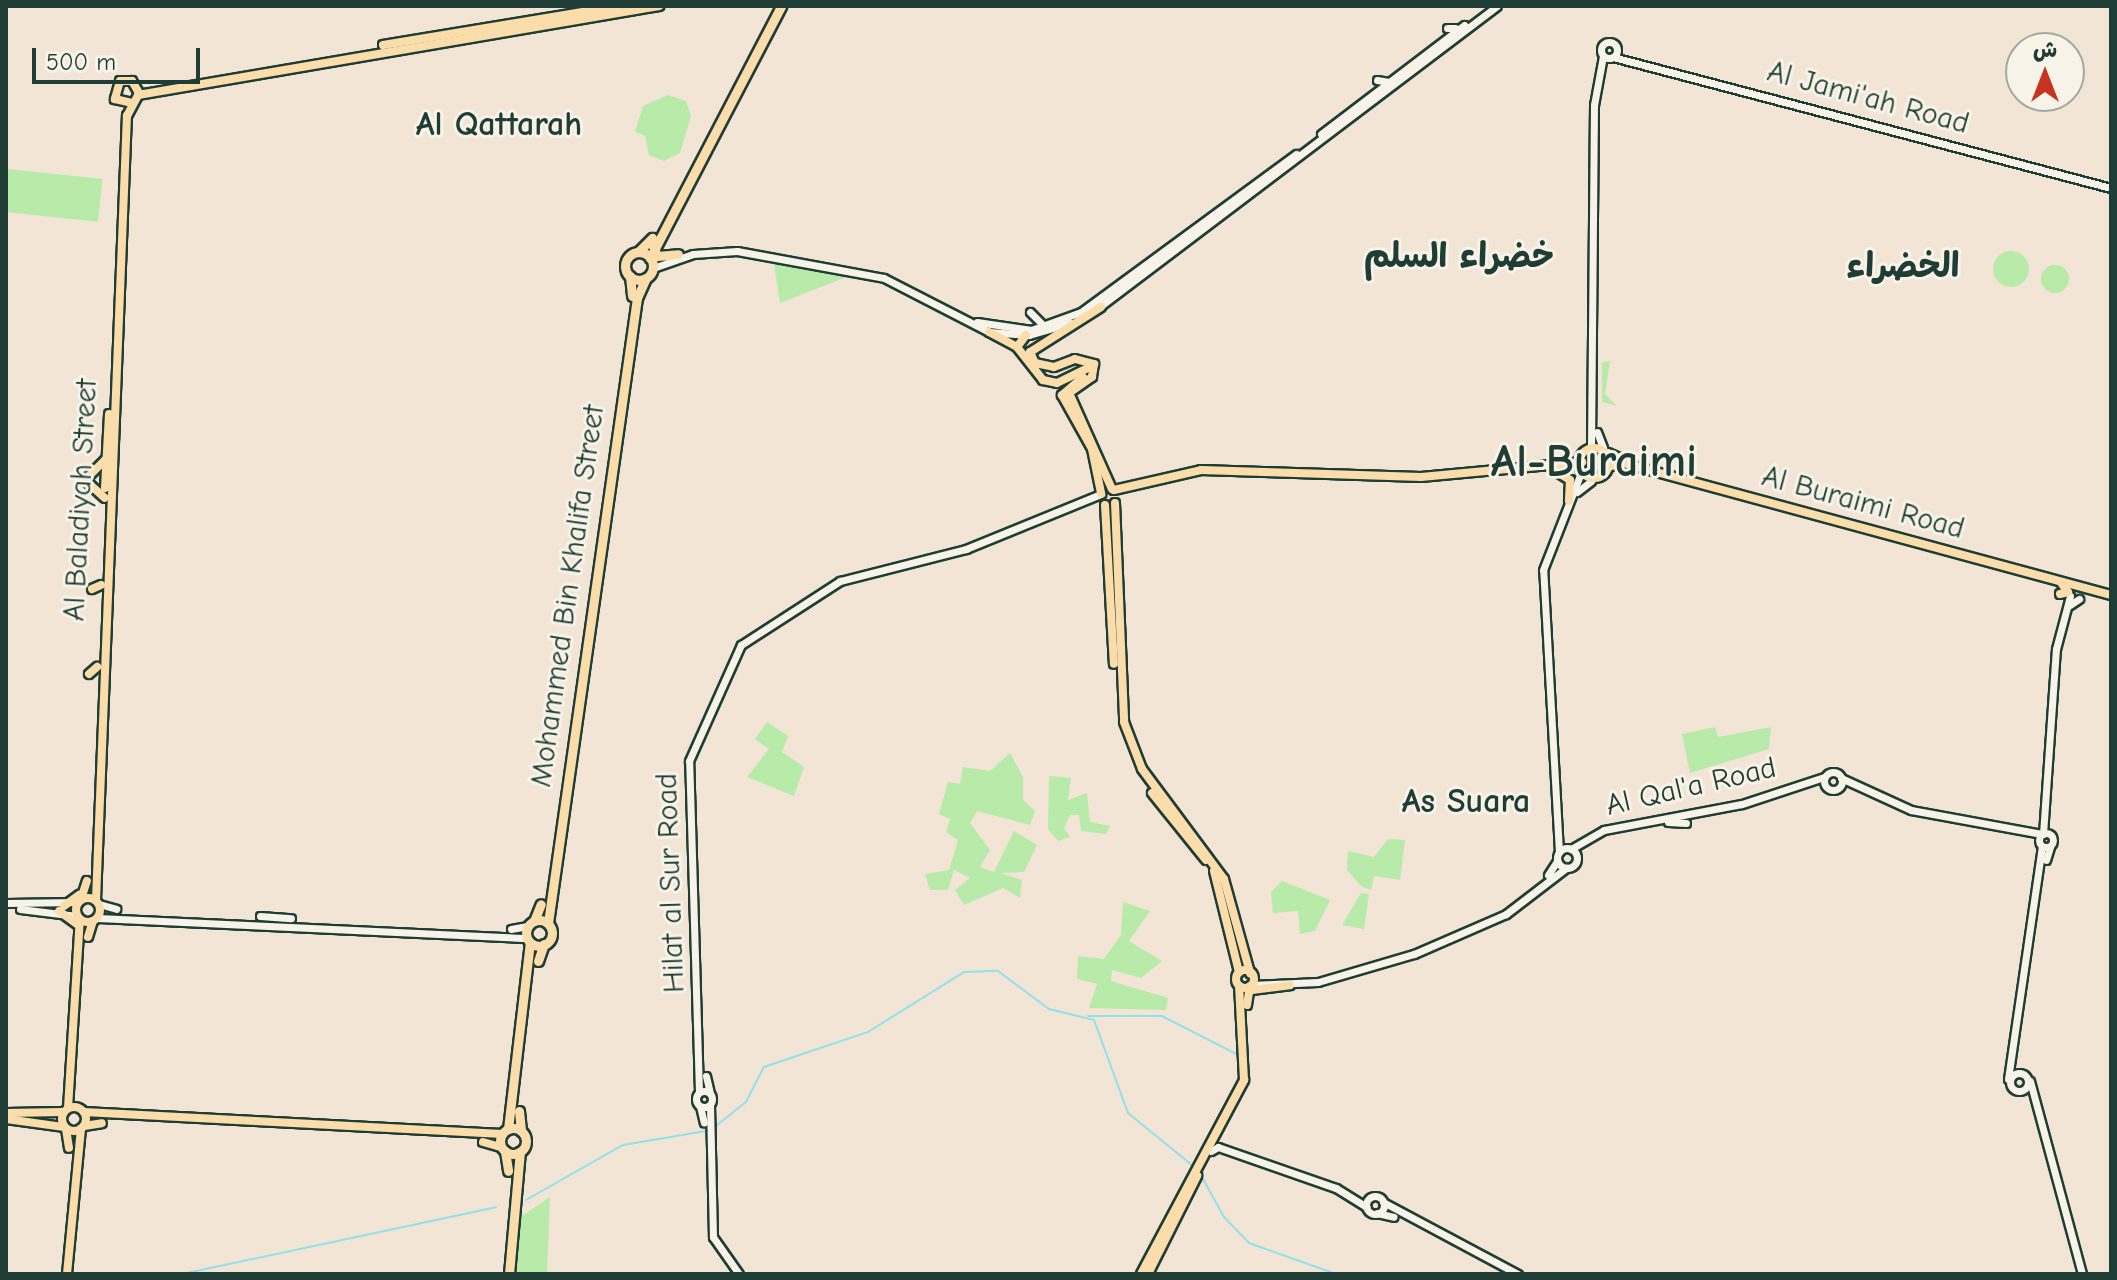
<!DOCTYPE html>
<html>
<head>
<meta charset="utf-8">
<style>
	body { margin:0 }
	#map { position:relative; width:2117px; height:1280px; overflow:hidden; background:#f2e5d6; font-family:"Comic Neue","Playpen Sans Arabic",sans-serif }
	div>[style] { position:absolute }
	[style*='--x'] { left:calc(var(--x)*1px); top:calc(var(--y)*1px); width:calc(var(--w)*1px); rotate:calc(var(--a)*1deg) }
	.green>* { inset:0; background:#b8eaaa; transform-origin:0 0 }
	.round { border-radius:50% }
	.stream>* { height:2px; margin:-1px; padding:0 1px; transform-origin:1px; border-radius:1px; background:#90e1eb }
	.roads { filter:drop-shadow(2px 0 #1f3d34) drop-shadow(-2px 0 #1f3d34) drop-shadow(0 2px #1f3d34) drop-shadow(0 -2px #1f3d34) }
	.secondary>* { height:7px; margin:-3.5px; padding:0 3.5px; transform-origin:3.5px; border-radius:3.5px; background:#f7f3e8 }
	.secondary>.ring { margin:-3.5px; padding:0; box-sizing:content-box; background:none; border:7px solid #f7f3e8; border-radius:50% }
	.primary>* { height:8px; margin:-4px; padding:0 4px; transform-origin:4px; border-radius:4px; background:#faddab }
	.primary>.ring { margin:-4px; padding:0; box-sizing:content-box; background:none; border:8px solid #faddab; border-radius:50% }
	.trunk>* { height:9px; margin:-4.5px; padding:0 4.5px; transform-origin:4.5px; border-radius:4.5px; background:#faddab }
	.trunk>.ring { margin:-4.5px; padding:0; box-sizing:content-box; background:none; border:9px solid #faddab; border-radius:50% }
	span { translate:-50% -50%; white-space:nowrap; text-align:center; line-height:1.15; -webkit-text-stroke:6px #f7f3e8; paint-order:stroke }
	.street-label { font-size:30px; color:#1f3d34 }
	.quarter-label { font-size:34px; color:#1f3d34; font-weight:700 }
	.town-label { font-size:46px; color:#1f3d34; font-weight:700 }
	.frame { position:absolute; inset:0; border:8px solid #1f3d34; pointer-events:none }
	.north { position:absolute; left:2005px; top:32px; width:80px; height:80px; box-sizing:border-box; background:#f7f3e8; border:2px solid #a1aaa0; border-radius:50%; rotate:0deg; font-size:22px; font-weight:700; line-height:32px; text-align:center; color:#1f3d34 }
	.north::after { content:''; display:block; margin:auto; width:28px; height:36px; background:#c8321e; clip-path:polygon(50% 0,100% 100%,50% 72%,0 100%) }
	.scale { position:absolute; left:32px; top:48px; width:168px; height:36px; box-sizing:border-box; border:4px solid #1f3d34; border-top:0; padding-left:10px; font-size:24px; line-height:28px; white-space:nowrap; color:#1f3d34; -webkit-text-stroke:6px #f7f3e8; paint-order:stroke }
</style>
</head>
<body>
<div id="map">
	<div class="green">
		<i style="clip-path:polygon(668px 95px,686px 101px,691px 116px,680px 153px,664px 161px,649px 155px,645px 136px,635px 132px,643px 106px)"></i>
		<i style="left:7px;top:169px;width:96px;height:43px;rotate:6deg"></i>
		<i class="round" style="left:1993px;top:251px;width:36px;height:36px"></i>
		<i style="clip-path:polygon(774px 264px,849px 276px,780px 303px)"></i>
		<i class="round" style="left:2041px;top:265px;width:28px;height:28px"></i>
		<i style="clip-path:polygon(1610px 361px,1605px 394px,1617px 406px,1602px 402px,1602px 362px)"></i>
		<i class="round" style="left:1580px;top:451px;width:26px;height:26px"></i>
		<i style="clip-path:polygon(767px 722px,788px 736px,782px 752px,804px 767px,794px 796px,747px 777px,769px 749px,755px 739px)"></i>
		<i style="clip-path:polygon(1715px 727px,1718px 737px,1771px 727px,1769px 749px,1690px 773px,1682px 734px)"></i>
		<i style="clip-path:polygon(1010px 753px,1023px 777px,1023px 800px,1035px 811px,1030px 825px,977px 811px,970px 823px,990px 850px,980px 867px,994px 872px,1014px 831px,1037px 845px,1024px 872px,1001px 873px,1022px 880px,1020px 898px,1003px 888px,964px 905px,955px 890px,970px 878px,954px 870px,948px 890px,930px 890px,925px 874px,949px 870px,958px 840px,946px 832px,950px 819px,939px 814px,948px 782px,960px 784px,963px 767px,990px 771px)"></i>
		<i style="clip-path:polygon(1049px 776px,1071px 778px,1068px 800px,1087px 793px,1090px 822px,1110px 826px,1106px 834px,1081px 831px,1079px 815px,1070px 815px,1064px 828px,1070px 837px,1058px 841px,1048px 829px)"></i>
		<i style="clip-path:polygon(1388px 839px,1405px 840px,1400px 880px,1374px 876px,1371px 890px,1361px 886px,1347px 870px,1348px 851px,1374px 857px)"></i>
		<i style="clip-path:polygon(1282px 881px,1330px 900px,1315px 931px,1300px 934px,1298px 911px,1273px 913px,1271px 892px)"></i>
		<i style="clip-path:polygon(1361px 893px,1369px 894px,1364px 929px,1342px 925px)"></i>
		<i style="clip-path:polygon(1123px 902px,1150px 911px,1129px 941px,1162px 961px,1141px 978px,1112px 970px,1111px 981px,1168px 998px,1166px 1010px,1089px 1008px,1097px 984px,1077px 979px,1078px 956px,1104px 959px,1121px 935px)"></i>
		<i style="clip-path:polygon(550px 1197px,547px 1274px,514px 1274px,516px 1220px)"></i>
	</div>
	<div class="stream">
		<i style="--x:1088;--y:1016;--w:74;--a:0"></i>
		<i style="--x:1162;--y:1016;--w:88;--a:27.1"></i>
		<i style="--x:712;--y:1129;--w:43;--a:-38.5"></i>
		<i style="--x:746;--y:1102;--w:39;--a:-63"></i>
		<i style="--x:764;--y:1067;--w:110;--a:-18.6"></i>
		<i style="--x:868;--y:1032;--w:113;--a:-32"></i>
		<i style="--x:964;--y:972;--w:34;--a:-2"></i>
		<i style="--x:998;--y:971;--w:64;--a:36.7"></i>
		<i style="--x:1049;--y:1009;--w:46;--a:13.7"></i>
		<i style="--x:1094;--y:1020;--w:99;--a:69.9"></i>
		<i style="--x:1128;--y:1113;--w:84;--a:39.2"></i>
		<i style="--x:1198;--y:1170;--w:54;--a:61"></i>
		<i style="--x:1224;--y:1217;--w:36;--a:46"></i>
		<i style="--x:1249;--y:1243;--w:92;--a:19.6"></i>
		<i style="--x:526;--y:1200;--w:112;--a:-29.6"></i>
		<i style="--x:623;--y:1145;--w:84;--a:-9.6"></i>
		<i style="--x:182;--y:1274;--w:321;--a:-12"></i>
	</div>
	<div class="roads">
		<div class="secondary">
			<i style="--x:1447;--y:28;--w:8;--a:0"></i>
			<i class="ring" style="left:1601px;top:42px;width:9px;height:9px"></i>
			<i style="--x:1613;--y:57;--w:515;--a:14.74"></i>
			<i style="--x:1377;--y:80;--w:12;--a:9"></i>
			<i style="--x:1321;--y:134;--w:180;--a:-37.3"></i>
			<i style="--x:653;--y:268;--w:42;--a:-19.3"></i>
			<i style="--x:693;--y:254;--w:44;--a:-3.9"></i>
			<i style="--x:737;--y:251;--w:149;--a:10.4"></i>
			<i style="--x:884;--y:278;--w:118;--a:27.2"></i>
			<i style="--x:989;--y:332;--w:40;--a:4.3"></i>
			<i style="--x:1029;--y:335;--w:43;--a:-16.3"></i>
			<i style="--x:1098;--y:308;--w:500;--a:-37.12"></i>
			<i style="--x:1030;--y:312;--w:20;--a:45"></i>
			<i style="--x:977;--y:322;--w:55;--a:8.4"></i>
			<i style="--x:1031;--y:330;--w:53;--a:-19.8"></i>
			<i style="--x:1081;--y:312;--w:267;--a:-36.3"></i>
			<i style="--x:1597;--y:432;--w:17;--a:69"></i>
			<i style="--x:1591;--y:448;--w:343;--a:-89.5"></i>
			<i style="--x:1594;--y:105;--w:50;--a:-79.6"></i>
			<i style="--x:1577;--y:492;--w:18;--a:-38"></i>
			<i style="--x:2070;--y:605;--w:11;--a:-34"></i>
			<i class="ring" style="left:1824px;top:772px;width:11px;height:11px"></i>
			<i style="--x:1841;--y:778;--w:77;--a:24.6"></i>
			<i style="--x:1911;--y:810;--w:133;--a:10.4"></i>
			<i style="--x:1668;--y:822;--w:18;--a:3"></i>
			<i class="ring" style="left:2039px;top:833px;width:7px;height:7px"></i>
			<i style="--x:2043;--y:834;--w:185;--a:-86"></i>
			<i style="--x:2056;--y:649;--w:55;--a:-75.2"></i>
			<i class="ring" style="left:1557px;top:848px;width:13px;height:13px"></i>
			<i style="--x:1571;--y:849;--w:38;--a:-30"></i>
			<i style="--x:1604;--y:830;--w:140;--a:-10.7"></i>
			<i style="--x:1742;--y:804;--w:86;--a:-18.2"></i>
			<i style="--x:1559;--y:852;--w:282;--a:-93.2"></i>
			<i style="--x:1543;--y:570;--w:102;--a:-68.7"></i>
			<i style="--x:2046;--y:860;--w:14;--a:-73"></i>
			<i style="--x:1548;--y:875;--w:17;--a:-57"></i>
			<i style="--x:6;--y:903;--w:72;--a:-0.8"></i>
			<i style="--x:99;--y:904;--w:18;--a:16"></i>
			<i style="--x:20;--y:909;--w:57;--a:7"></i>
			<i style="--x:260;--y:916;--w:31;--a:4"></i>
			<i style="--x:98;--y:918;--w:430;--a:2.7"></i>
			<i style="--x:511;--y:929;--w:17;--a:-10"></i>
			<i style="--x:1251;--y:985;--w:67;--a:-2.6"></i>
			<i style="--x:1318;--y:982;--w:100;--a:-16.3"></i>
			<i style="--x:1414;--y:954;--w:100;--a:-23.5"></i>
			<i style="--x:1506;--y:914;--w:76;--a:-37.5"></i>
			<i class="ring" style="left:2010px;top:1073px;width:11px;height:11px"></i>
			<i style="--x:706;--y:1076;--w:17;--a:77"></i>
			<i style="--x:2008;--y:1079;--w:235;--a:-81.7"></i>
			<i style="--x:2030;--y:1081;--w:200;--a:74.9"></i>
			<i class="ring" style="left:696px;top:1091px;width:9px;height:9px"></i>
			<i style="--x:699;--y:1092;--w:331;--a:-91.7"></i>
			<i style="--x:689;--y:761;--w:127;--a:-65.9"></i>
			<i style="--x:741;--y:645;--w:118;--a:-32.9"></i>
			<i style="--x:840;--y:581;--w:130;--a:-14.3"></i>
			<i style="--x:966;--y:549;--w:146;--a:-22.2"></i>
			<i style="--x:710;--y:1105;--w:132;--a:88.7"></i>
			<i style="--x:713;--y:1237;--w:45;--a:54.9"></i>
			<i style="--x:700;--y:1106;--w:17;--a:77"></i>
			<i style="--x:1211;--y:1151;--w:8;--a:-30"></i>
			<i style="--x:1218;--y:1147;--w:125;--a:19.2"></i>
			<i style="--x:1336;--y:1188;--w:36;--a:32"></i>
			<i class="ring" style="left:1366px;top:1196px;width:11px;height:11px"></i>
			<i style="--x:1383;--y:1202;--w:153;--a:28.1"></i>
			<i style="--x:1377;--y:1213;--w:17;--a:13"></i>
		</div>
		<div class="primary">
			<i style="--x:383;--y:45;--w:239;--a:-9.4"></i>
			<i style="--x:138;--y:95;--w:529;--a:-9.69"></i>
			<i style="--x:1101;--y:307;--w:84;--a:147.6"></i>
			<i style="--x:1030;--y:352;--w:12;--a:66"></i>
			<i style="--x:1035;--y:363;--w:19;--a:12"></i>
			<i style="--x:1054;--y:367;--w:22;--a:-21"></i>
			<i style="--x:1075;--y:359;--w:20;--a:15"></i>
			<i style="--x:1094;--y:364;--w:13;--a:99"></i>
			<i style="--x:1092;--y:377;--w:28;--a:145"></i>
			<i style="--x:1069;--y:393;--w:105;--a:65.9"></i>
			<i style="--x:989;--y:332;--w:32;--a:28"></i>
			<i style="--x:1017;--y:347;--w:42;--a:51.8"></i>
			<i style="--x:1043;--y:380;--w:14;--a:12"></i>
			<i style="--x:1057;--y:383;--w:37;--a:-26"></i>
			<i style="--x:1017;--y:347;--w:15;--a:-53"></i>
			<i style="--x:1083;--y:377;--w:28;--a:139"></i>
			<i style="--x:1062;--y:395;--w:62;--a:60.9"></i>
			<i style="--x:1092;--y:449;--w:45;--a:78.4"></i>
			<i class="ring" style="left:1579px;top:448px;width:22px;height:22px"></i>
			<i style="--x:1608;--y:453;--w:17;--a:24"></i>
			<i style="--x:1604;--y:468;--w:20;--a:-15"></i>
			<i style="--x:1623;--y:463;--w:506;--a:15.14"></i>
			<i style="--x:1554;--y:470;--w:19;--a:32"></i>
			<i style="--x:1570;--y:480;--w:21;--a:93"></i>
			<i style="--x:89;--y:476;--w:24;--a:-45"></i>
			<i style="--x:86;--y:481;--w:25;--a:42"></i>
			<i style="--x:105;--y:488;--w:74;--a:-86.9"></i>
			<i style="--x:1114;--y:490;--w:89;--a:-12.9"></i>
			<i style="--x:1201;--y:470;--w:220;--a:1.8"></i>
			<i style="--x:1421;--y:477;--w:162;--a:-5.3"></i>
			<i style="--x:1115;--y:503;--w:219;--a:87.6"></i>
			<i style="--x:1124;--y:722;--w:50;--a:69"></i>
			<i style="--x:1142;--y:769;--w:137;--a:53.3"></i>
			<i style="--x:1224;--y:879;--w:98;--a:74.5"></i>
			<i style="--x:1105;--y:505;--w:159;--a:86.8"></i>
			<i style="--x:92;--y:589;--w:10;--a:-24"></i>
			<i style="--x:2060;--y:594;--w:8;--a:-14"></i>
			<i style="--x:2068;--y:592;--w:10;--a:-127"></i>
			<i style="--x:89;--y:674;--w:11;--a:-41"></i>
			<i style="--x:1152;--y:793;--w:86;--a:51.1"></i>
			<i style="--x:1214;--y:871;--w:104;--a:76.1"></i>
			<i class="ring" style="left:76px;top:898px;width:16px;height:16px"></i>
			<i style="--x:81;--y:899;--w:19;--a:-72"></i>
			<i style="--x:96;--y:900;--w:785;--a:-87.74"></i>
			<i style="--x:127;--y:116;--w:26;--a:-62"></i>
			<i style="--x:139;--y:93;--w:14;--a:-120"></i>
			<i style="--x:132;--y:81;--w:12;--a:180"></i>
			<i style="--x:120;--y:81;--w:19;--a:106"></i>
			<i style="--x:115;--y:99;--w:17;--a:13"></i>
			<i style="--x:64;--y:906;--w:19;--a:-36"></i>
			<i style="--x:59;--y:911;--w:22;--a:36"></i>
			<i style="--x:88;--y:937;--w:17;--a:-73"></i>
			<i class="ring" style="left:1236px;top:970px;width:10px;height:10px"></i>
			<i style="--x:1252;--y:990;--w:38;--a:-7"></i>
			<i style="--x:1247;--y:1005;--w:19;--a:-81"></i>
			<i class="ring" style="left:62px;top:1107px;width:16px;height:16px"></i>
			<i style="--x:68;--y:1108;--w:189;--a:-86.4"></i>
			<i style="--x:84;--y:1112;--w:419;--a:3"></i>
			<i style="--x:6;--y:1113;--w:57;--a:-1"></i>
			<i style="--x:6;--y:1119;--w:59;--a:7.9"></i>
			<i style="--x:84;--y:1126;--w:18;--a:-9"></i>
			<i style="--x:66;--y:1129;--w:19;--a:81"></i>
			<i style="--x:483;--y:1142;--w:19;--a:16"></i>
			<i style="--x:67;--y:1274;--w:146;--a:-84.5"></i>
			<i style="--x:1141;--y:1274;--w:220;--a:-62"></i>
			<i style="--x:1244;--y:1080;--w:94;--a:-93"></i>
			<i style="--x:1148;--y:1274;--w:110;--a:-63.4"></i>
		</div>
		<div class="trunk">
			<i style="--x:653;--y:246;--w:11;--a:68"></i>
			<i style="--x:657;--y:256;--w:21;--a:-5"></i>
			<i style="--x:638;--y:252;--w:20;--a:-45"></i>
			<i class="ring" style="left:625px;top:252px;width:19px;height:19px"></i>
			<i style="--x:650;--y:258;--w:284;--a:-62.5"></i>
			<i style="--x:630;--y:276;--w:20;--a:84"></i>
			<i class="ring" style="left:526px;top:920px;width:17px;height:17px"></i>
			<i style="--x:534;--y:921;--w:18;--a:-68"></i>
			<i style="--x:548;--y:923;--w:631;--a:-81.9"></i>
			<i style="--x:637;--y:298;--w:22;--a:-66"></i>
			<i style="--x:538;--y:961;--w:18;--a:-71"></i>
			<i style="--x:519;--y:1111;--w:20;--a:84"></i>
			<i class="ring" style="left:500px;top:1128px;width:17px;height:17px"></i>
			<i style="--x:508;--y:1129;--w:188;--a:-83.3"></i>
			<i style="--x:505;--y:1151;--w:20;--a:81"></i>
			<i style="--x:509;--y:1274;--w:123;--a:-84.9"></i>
		</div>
	</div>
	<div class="street-label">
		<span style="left:1868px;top:98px;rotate:15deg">Al Jami'ah Road</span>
		<span style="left:81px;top:500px;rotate:-87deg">Al Baladiyah Street</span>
		<span style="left:1863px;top:503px;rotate:15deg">Al Buraimi Road</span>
		<span style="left:568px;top:596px;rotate:-82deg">Mohammed Bin Khalifa Street</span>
		<span style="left:1691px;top:787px;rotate:-13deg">Al Qal'a Road</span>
		<span style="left:671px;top:883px;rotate:-92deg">Hilat al Sur Road</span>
	</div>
	<div class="quarter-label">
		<span style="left:499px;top:125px">Al Qattarah</span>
		<span style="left:1459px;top:257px">خضراء السلم</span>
		<span style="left:1903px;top:267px">الخضراء</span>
		<span style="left:1466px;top:802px">As Suara</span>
	</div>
	<div class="town-label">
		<span style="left:1594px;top:462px">Al-Buraimi</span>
	</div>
	<div class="frame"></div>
	<div class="north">ش</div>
	<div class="scale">500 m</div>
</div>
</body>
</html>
